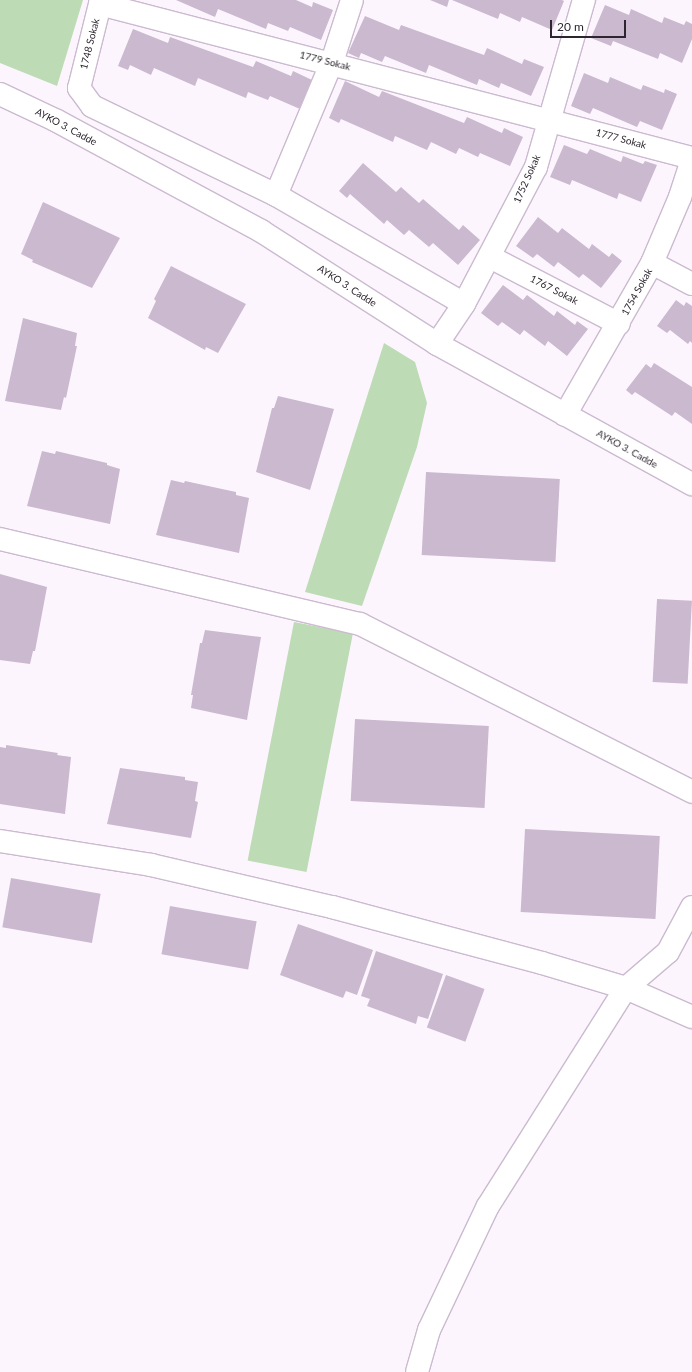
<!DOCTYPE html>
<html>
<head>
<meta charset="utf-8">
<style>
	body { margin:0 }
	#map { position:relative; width:692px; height:1372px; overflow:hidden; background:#fdf5fe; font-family:Lato,sans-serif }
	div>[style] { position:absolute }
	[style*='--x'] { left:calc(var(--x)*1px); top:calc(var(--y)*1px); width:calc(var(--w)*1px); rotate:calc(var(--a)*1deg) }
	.green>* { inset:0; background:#bddbb5; transform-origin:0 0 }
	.building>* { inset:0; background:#cab9cf; transform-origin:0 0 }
	.roads { filter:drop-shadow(1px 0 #cbbad0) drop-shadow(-1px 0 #cbbad0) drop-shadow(0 1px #cbbad0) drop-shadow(0 -1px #cbbad0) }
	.street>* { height:22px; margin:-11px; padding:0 11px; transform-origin:11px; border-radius:11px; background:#fff }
	.secondary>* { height:22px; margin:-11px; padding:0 11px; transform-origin:11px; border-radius:11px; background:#fff }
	span { translate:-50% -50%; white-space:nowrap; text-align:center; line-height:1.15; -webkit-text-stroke:4px #fff; paint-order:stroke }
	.street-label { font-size:10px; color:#2d262f }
	.scale { position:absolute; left:550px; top:20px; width:76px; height:18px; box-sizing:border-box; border:2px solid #2d262f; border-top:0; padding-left:5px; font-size:12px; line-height:14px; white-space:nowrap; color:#2d262f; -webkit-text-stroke:3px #fff; paint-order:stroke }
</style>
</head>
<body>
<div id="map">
	<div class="green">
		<i style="clip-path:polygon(0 0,83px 0,57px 86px,0 63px)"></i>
		<i style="clip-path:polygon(384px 343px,415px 362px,427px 403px,417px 447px,362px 606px,305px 592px)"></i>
		<i style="left:294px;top:622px;width:60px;height:243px;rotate:11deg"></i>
	</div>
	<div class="building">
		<i style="clip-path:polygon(176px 0,296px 0,312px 7px,313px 2px,333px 10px,321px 40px,290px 27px,288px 31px,268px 23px,266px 29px,218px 9px,215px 17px)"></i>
		<i style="clip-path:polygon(430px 0,449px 0,447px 7px)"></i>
		<i style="clip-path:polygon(452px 0,562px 0,564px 1px,552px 30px,522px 17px,520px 22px,500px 13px,498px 19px)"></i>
		<i style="clip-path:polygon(605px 5px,629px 15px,631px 9px,662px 23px,664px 17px,684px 25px,686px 21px,692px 24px,692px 39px,682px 63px,660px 53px,658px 59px,613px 41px,611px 46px,591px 38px)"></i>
		<i style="clip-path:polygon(365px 16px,399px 30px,401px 25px,484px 55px,487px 48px,522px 64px,524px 59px,544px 67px,531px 96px,501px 83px,499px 88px,479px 79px,477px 85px,429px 65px,426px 73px,385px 56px,382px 62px,361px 53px,359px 58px,348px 53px)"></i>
		<i style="clip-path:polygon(133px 29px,168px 43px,170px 37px,253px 67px,256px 61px,291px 76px,293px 71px,312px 80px,300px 109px,270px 96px,268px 100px,248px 92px,246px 98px,198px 78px,195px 86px,154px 68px,151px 75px,130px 65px,128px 70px,118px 66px)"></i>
		<i style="clip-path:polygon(584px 73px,608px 83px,610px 77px,641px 90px,643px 85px,664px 93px,665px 89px,677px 94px,662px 130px,640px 121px,637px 127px,593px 108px,590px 114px,571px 106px)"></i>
		<i style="clip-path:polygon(345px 81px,379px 97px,382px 91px,464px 123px,467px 117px,502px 133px,504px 128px,523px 137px,510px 166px,480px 153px,478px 157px,459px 148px,456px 154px,431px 142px,427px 150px,395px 136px,393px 142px,341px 119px,339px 123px,329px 118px)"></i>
		<i style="clip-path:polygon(564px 145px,587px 154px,590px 149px,621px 162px,623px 156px,643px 164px,645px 161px,657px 165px,641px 202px,619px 193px,617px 199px,572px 180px,570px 185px,550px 177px)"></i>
		<i style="clip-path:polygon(363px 163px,396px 192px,401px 187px,419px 203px,423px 199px,459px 230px,463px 225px,480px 240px,458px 265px,433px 243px,429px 247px,409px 230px,404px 235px,387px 220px,384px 224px,350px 194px,347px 198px,339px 191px)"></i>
		<i style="clip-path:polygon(43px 202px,120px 238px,92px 288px,32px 262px,33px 260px,21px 254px)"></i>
		<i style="clip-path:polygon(538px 217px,558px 233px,562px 228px,589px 249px,592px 244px,609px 257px,612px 253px,622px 261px,601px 288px,583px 274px,579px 278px,558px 262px,554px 267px,537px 254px,533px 258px,516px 246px)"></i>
		<i style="clip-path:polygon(171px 266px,246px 304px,218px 353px,206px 347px,205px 350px,148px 318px,156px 301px,154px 299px)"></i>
		<i style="clip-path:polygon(503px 285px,523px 300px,527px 295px,554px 316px,557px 311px,575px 325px,577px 321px,588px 329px,567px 356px,548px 341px,545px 346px,524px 330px,520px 335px,502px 322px,498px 326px,481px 313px)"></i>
		<i style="clip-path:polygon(676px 300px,684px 306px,686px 302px,692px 306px,692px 343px,690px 341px,688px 344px,670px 330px,667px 333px,657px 326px)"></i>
		<i style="clip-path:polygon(23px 318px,77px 333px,75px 346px,77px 346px,66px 398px,64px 397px,61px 410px,5px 401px)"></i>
		<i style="clip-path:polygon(654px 363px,692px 387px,692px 424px,675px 412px,672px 416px,635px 392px,632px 395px,626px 390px,646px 364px,651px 368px)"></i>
		<i style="clip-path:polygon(278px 396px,334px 409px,310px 490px,256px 472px,272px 408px,274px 408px)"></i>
		<i style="clip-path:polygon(42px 451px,55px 454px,56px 451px,107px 463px,107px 465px,120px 469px,110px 524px,27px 506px)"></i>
		<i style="left:426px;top:472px;width:134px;height:83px;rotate:3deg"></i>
		<i style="clip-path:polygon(171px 480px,184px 483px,185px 481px,236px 492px,236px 495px,249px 498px,239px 553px,156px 535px)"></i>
		<i style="clip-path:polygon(0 574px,47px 587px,35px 651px,33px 651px,30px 664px,0 660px)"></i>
		<i style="left:657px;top:599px;width:35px;height:83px;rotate:3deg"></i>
		<i style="clip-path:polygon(205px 630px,261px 637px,247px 720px,191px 708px,193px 695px,191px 695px,200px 643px,202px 643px)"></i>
		<i style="left:355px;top:719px;width:134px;height:82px;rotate:3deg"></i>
		<i style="clip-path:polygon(6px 745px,58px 753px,57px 755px,71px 757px,65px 814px,0 804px,0 747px,6px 748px)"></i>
		<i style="clip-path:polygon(120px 768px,185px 777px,185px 780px,198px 782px,195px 801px,198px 802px,191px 838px,107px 824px)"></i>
		<i style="left:525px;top:829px;width:135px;height:83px;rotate:3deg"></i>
		<i style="left:11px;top:878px;width:91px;height:50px;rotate:10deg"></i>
		<i style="left:170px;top:906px;width:88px;height:49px;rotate:10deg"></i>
		<i style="clip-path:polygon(298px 924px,373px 950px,357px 995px,346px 991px,343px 998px,280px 975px)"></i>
		<i style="clip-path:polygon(376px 951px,443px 974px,428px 1019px,418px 1016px,416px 1024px,367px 1006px,370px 999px,361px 996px)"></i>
		<i style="left:446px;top:975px;width:41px;height:56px;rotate:20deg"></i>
	</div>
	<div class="roads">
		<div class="street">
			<i style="--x:101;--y:0;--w:91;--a:104"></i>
			<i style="--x:79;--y:88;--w:22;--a:54"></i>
			<i style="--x:92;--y:106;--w:204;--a:25.8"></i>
			<i style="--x:276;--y:195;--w:217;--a:30.1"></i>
			<i style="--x:100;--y:4;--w:612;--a:14.58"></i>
			<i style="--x:276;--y:195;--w:144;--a:-67.2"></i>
			<i style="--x:332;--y:62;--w:65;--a:-72.1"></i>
			<i style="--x:490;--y:257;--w:145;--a:27.4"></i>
			<i style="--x:652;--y:263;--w:45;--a:27.7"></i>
			<i style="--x:437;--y:344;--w:48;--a:-56"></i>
			<i style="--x:464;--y:304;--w:155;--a:-62.3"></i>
			<i style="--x:536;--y:167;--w:174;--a:-74"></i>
			<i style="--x:565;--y:415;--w:175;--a:-60.2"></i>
			<i style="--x:652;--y:263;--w:72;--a:-67"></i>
			<i style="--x:680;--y:197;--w:39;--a:-72"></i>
			<i style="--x:0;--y:539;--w:370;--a:13.3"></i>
			<i style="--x:360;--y:624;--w:372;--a:26.8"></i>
			<i style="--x:0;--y:841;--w:153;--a:9"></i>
			<i style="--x:151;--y:865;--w:186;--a:13.1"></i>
			<i style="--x:332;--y:907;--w:217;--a:14.9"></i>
			<i style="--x:542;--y:963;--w:88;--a:16.6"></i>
			<i style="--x:626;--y:988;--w:72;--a:23.7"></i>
			<i style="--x:417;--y:1372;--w:44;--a:-74.1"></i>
			<i style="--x:429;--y:1330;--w:137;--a:-64.6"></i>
			<i style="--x:488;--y:1206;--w:258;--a:-57.7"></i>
			<i style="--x:626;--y:988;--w:55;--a:-40.6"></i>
			<i style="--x:668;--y:952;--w:51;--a:-61.9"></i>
		</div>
		<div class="secondary">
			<i style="--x:0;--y:94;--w:63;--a:25.3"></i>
			<i style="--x:57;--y:121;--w:232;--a:28.3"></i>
			<i style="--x:261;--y:231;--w:209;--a:32.7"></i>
			<i style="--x:437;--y:344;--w:291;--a:28.8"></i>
		</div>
	</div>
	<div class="street-label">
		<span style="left:90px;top:44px;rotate:-76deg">1748 Sokak</span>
		<span style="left:325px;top:61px;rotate:14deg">1779 Sokak</span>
		<span style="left:66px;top:127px;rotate:28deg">AYKO 3. Cadde</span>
		<span style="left:621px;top:139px;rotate:15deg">1777 Sokak</span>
		<span style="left:527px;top:179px;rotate:-66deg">1752 Sokak</span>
		<span style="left:347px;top:286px;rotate:33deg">AYKO 3. Cadde</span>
		<span style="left:554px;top:290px;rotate:27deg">1767 Sokak</span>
		<span style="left:637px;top:292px;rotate:-61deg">1754 Sokak</span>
		<span style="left:627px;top:449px;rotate:29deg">AYKO 3. Cadde</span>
	</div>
	<div class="scale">20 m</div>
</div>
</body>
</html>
